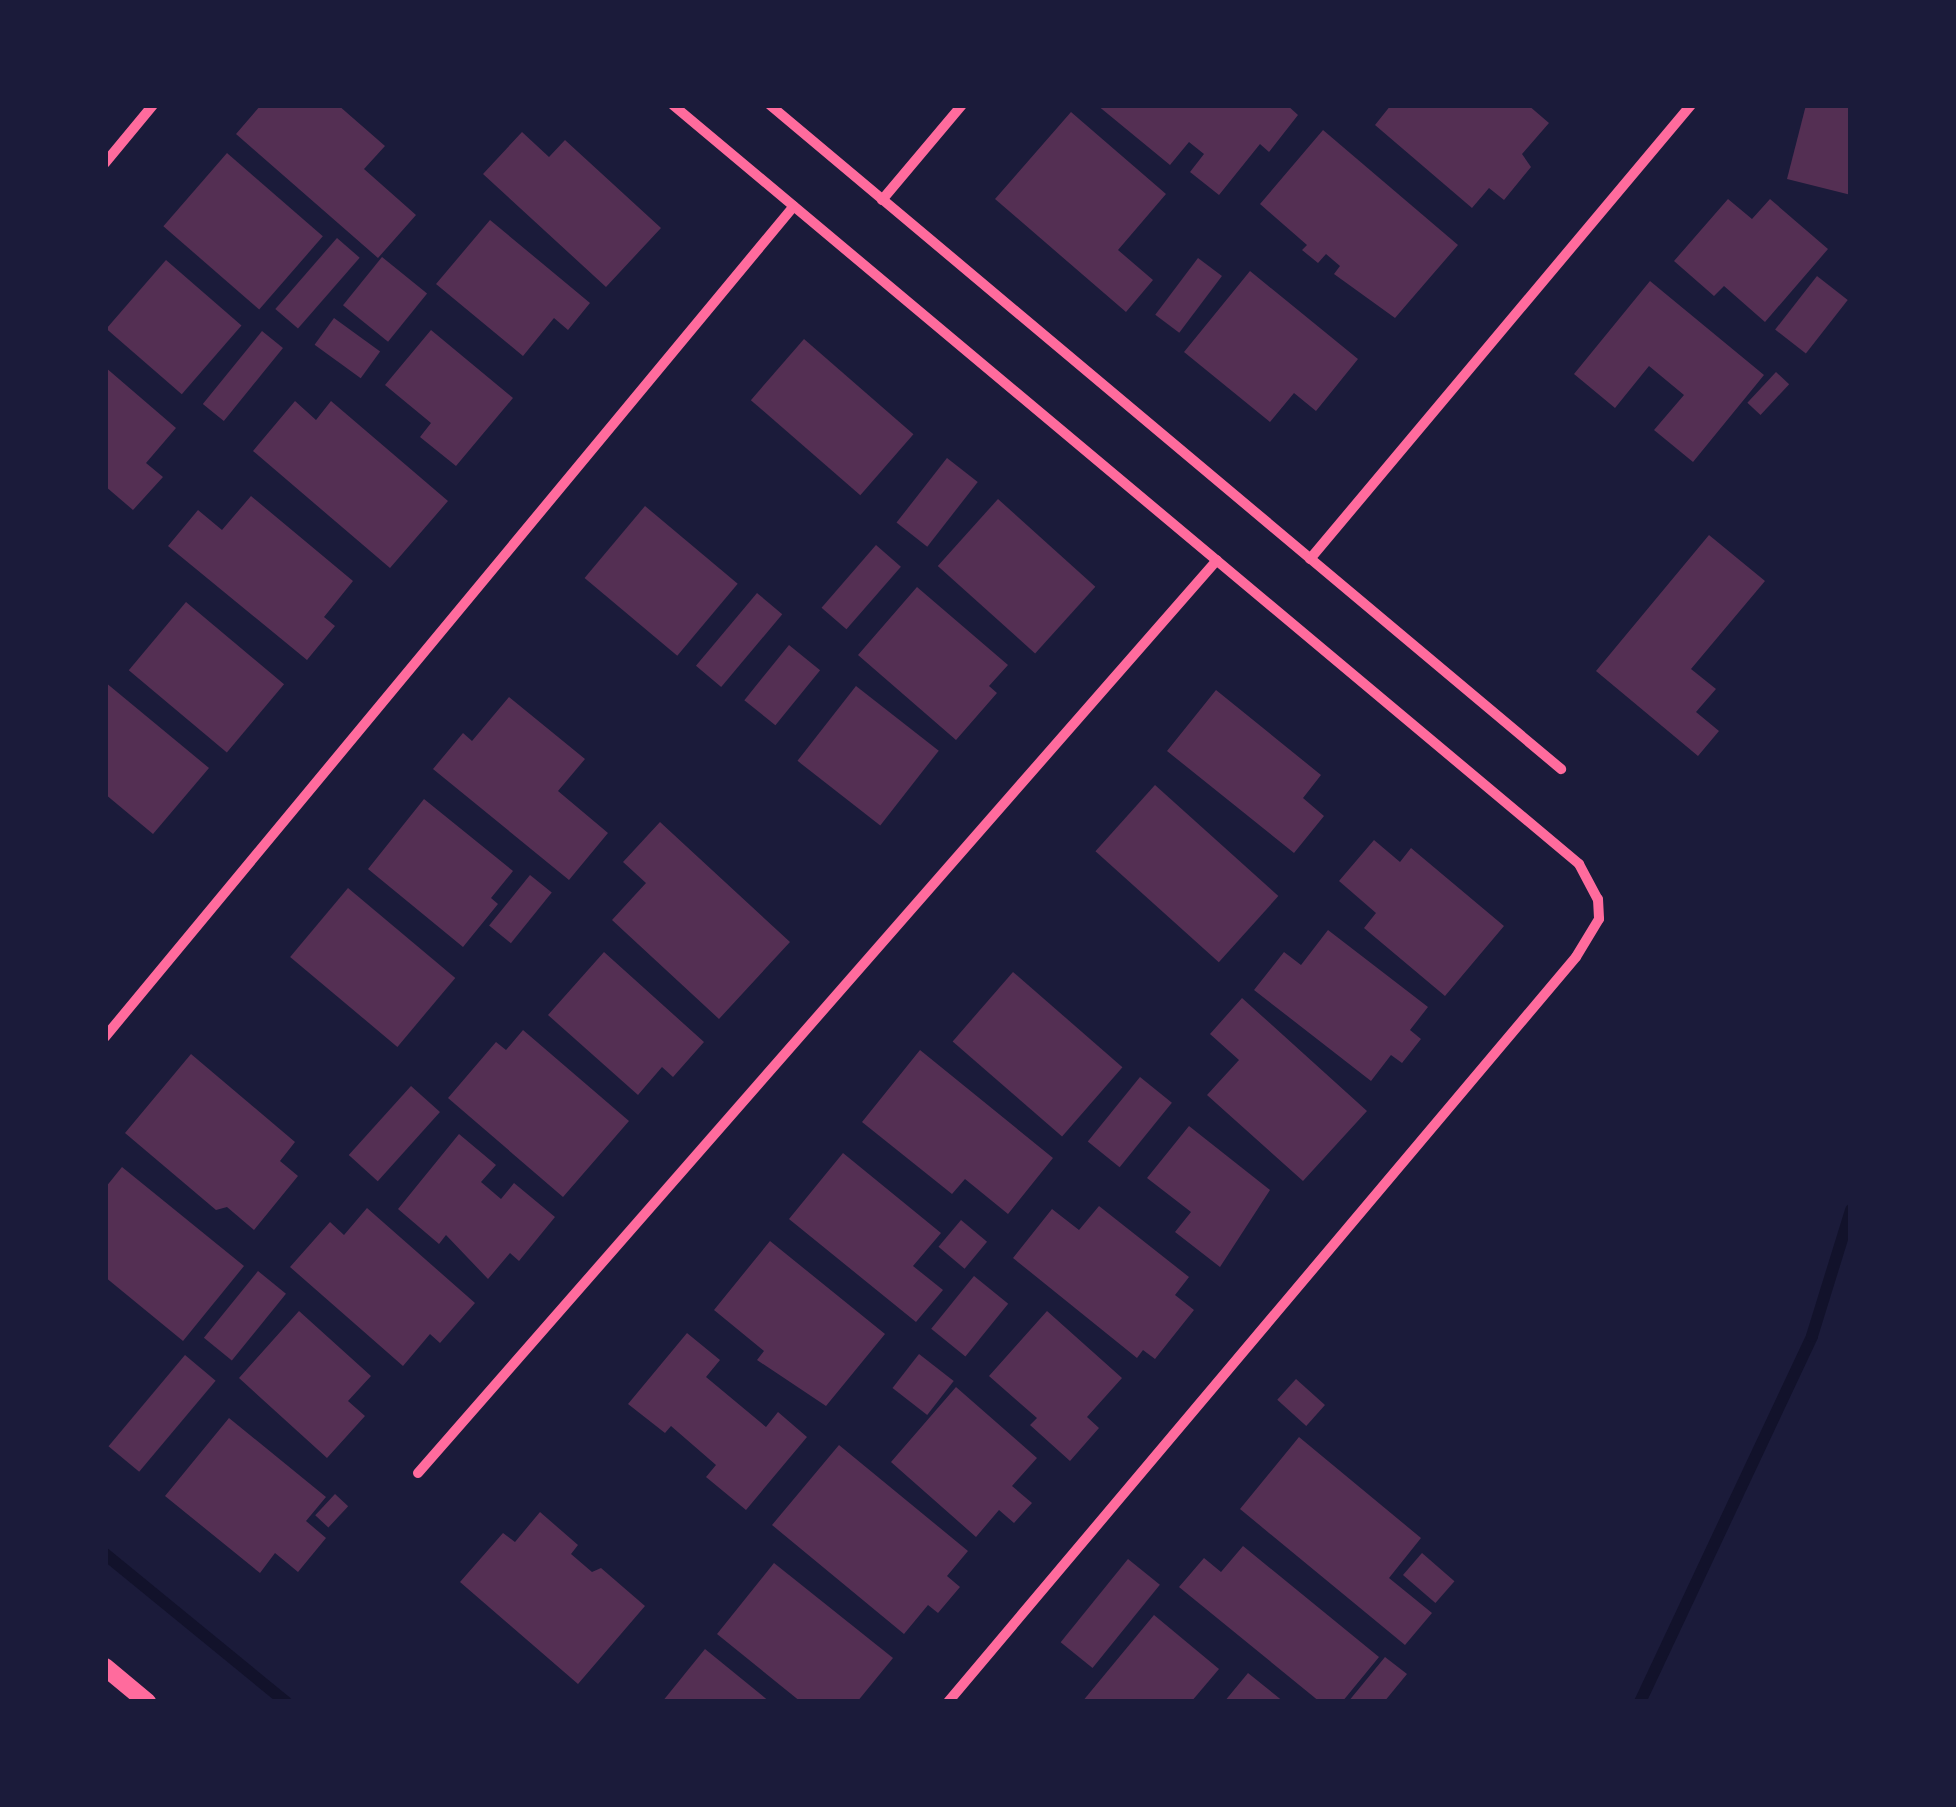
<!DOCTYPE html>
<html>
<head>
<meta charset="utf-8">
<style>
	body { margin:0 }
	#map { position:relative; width:1956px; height:1807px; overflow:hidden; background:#1b1b3a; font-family:"PT Serif",serif }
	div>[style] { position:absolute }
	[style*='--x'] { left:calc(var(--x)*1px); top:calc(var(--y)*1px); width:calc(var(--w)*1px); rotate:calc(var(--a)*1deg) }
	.stream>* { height:12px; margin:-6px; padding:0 6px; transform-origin:6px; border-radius:6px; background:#12122b }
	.building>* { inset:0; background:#542f53; transform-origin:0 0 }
	.minor>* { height:10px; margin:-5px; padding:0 5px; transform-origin:5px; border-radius:5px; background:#ff6b9d }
	.tertiary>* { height:18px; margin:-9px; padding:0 9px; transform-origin:9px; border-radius:9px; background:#ff6b9d }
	span { translate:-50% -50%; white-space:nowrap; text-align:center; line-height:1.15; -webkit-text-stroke:10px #1b1b3a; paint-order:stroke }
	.frame { position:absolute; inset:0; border:108px solid #1b1b3a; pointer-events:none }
</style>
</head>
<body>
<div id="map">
	<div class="stream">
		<i style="--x:105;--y:1554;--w:234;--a:39.3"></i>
		<i style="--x:1640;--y:1702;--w:404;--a:-64.8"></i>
		<i style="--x:1812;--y:1336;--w:132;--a:-72.8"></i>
	</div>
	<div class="building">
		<i style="clip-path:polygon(261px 105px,338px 105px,385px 146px,364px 169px,416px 215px,378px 258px,236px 134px)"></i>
		<i style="clip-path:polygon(1097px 105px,1287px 105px,1298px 115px,1269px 152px,1260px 144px,1219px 195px,1190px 172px,1204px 154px,1189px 142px,1170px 165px)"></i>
		<i style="clip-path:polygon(1391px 105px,1528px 105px,1549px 123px,1522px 154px,1531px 167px,1504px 200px,1489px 188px,1472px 208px,1375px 125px)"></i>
		<i style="clip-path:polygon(1806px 105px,1851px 105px,1851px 195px,1787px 179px)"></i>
		<i style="clip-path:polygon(1071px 112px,1166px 194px,1118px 250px,1153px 280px,1126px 312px,995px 199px)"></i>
		<i style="clip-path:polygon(1323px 130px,1458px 245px,1395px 318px,1334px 274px,1340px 266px,1326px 254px,1318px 263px,1302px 250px,1307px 245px,1260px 204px)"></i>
		<i style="clip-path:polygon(522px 132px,549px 157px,565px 140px,661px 228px,606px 287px,483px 174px)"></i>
		<i style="left:227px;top:153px;width:127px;height:97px;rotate:41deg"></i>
		<i style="clip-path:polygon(1728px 199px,1752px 219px,1770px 199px,1828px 249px,1765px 322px,1724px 286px,1714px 296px,1674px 261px)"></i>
		<i style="clip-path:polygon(490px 220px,590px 303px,568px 330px,554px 318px,523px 356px,436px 284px)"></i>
		<i style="left:337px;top:238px;width:30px;height:94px;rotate:41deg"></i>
		<i style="left:382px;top:257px;width:58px;height:62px;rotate:39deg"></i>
		<i style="left:1198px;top:258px;width:30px;height:71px;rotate:37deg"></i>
		<i style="left:166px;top:260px;width:100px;height:91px;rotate:41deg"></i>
		<i style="clip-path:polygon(1250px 271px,1358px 359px,1316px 411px,1294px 393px,1270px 422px,1184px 352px)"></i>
		<i style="left:1817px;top:276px;width:39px;height:68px;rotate:38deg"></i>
		<i style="clip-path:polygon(1650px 281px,1764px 375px,1693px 462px,1654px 430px,1684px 395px,1649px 366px,1615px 408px,1574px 374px)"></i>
		<i style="left:334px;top:318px;width:57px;height:33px;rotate:36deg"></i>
		<i style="clip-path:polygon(431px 330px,513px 398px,456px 466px,420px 437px,431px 423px,385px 385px)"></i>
		<i style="left:262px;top:331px;width:27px;height:94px;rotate:39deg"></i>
		<i style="left:804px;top:339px;width:145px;height:81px;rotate:41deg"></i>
		<i style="clip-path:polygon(105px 367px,176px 428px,146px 463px,163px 477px,133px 510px,105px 486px)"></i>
		<i style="left:1776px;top:372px;width:18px;height:42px;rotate:43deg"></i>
		<i style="clip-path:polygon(295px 401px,316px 420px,331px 401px,448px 501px,390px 568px,253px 451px)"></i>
		<i style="left:947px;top:458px;width:39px;height:82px;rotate:38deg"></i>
		<i style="clip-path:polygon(251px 496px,353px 581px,324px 617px,335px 626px,307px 660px,168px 546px,198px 510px,222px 530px)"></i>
		<i style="left:998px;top:499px;width:131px;height:90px;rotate:42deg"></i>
		<i style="left:645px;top:506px;width:121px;height:94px;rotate:40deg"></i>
		<i style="clip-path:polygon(1709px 535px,1765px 581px,1691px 669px,1716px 689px,1696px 712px,1719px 731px,1698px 756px,1596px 671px)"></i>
		<i style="left:876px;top:545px;width:33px;height:83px;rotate:41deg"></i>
		<i style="clip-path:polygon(917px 587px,1008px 665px,989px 686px,997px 693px,956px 740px,858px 655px)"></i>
		<i style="left:757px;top:593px;width:33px;height:95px;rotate:40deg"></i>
		<i style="left:186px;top:602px;width:128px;height:89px;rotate:40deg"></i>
		<i style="left:789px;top:645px;width:40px;height:71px;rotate:39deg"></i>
		<i style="clip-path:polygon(105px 682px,209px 768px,153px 834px,105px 794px)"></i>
		<i style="left:856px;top:686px;width:105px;height:95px;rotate:38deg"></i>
		<i style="clip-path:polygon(1216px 690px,1321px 775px,1303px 798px,1324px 816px,1294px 853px,1167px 751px)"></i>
		<i style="clip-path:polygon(509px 697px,585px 759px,558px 791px,608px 833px,569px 880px,433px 769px,463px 733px,472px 741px)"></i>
		<i style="left:1155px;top:785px;width:166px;height:89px;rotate:42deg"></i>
		<i style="clip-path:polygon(424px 799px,513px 871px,491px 898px,498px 904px,463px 947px,368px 869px)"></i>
		<i style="clip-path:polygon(660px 822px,790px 942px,719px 1019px,612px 920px,646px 883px,623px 862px)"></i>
		<i style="clip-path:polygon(1374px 840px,1400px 862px,1411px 848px,1504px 926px,1445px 996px,1364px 928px,1376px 913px,1339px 881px)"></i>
		<i style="left:530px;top:875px;width:28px;height:65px;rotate:39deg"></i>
		<i style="left:348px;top:888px;width:140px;height:90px;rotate:40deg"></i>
		<i style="clip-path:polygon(1328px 930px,1428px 1007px,1410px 1030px,1421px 1039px,1402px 1063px,1391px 1055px,1371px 1081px,1254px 990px,1284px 952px,1301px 965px)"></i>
		<i style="clip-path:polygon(604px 952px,704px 1042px,673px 1077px,662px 1067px,638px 1095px,548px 1015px)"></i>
		<i style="left:1013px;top:972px;width:145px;height:92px;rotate:41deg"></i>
		<i style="clip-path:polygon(1242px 998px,1367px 1111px,1303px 1181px,1207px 1095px,1239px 1060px,1210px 1034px)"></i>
		<i style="clip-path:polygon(523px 1030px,629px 1121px,563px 1197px,448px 1098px,496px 1042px,506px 1050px)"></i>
		<i style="clip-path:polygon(920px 1050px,1053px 1158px,1008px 1214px,965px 1179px,952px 1194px,862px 1122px)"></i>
		<i style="clip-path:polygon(191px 1054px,295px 1142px,280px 1161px,298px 1176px,254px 1230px,227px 1207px,216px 1210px,125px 1133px)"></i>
		<i style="left:1140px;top:1077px;width:41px;height:83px;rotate:39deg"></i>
		<i style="left:411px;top:1086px;width:39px;height:93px;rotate:42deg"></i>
		<i style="clip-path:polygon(1189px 1126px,1270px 1190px,1220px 1267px,1175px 1232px,1191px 1212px,1147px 1178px)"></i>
		<i style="clip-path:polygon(459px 1134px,496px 1165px,481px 1182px,501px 1199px,514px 1183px,555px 1217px,519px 1261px,510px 1253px,488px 1279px,446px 1235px,439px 1244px,398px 1209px)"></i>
		<i style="clip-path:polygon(843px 1153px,941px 1233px,913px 1266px,943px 1290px,916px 1322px,789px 1219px)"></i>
		<i style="clip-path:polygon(122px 1167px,244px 1266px,183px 1341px,105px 1277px,105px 1188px)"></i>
		<i style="clip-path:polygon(1099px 1206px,1189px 1277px,1175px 1295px,1194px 1310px,1155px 1359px,1143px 1350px,1137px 1358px,1013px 1258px,1052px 1209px,1079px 1230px)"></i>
		<i style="clip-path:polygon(367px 1208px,475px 1303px,440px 1343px,430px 1334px,403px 1366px,290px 1267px,330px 1222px,344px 1235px)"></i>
		<i style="left:961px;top:1220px;width:34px;height:35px;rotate:40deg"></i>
		<i style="clip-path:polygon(770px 1241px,885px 1334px,826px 1406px,757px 1360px,764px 1351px,714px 1310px)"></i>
		<i style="left:258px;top:1271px;width:36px;height:86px;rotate:39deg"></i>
		<i style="left:974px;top:1276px;width:44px;height:68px;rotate:39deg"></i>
		<i style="clip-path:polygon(299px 1311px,371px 1376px,348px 1401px,365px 1416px,327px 1458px,239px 1378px)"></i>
		<i style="clip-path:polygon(1047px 1311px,1122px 1378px,1087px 1417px,1099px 1428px,1070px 1461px,1030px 1425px,1037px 1418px,989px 1376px)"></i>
		<i style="clip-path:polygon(687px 1333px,720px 1360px,706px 1377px,766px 1427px,778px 1412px,807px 1437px,746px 1510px,706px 1477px,716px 1465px,671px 1426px,665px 1433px,628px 1404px)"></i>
		<i style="left:919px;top:1354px;width:44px;height:43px;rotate:38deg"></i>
		<i style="left:185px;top:1355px;width:40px;height:119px;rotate:40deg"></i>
		<i style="left:1296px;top:1379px;width:39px;height:28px;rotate:42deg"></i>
		<i style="clip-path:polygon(956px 1387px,1037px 1458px,1012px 1486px,1032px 1503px,1014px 1523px,999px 1510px,976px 1537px,891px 1462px)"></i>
		<i style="clip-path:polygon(229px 1418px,326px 1497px,306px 1521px,326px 1538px,298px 1572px,275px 1553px,260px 1573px,165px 1496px)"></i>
		<i style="clip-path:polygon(1299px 1437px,1421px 1538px,1389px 1578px,1432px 1613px,1405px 1645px,1240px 1509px)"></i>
		<i style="clip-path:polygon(839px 1445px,968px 1551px,947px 1576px,960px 1587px,938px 1613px,928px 1605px,904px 1634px,772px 1525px)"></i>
		<i style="left:335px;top:1494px;width:18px;height:29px;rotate:43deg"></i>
		<i style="clip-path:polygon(540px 1512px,578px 1545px,571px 1554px,592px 1572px,601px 1568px,645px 1606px,578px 1684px,460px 1582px,503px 1533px,515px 1542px)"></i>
		<i style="clip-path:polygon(1243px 1546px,1379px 1657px,1342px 1702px,1320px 1702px,1179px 1587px,1204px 1558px,1221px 1572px)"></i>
		<i style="left:1422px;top:1553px;width:43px;height:29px;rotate:41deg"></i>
		<i style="left:1128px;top:1559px;width:41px;height:107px;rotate:39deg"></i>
		<i style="clip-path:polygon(774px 1563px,893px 1658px,857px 1702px,801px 1702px,717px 1634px)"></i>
		<i style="clip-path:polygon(1154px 1615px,1219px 1669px,1191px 1702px,1082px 1702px)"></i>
		<i style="clip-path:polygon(705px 1649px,770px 1702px,662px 1702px)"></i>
		<i style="clip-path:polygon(1385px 1657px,1407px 1674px,1384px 1702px,1348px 1702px)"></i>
		<i style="clip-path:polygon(1248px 1673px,1284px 1702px,1224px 1702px)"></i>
	</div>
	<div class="minor">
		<i style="--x:673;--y:105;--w:1182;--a:39.95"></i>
		<i style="--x:1579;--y:864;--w:40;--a:62"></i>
		<i style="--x:1598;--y:899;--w:20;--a:87"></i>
		<i style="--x:1599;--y:919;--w:44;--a:121.2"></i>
		<i style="--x:1576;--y:957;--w:974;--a:130.13"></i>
		<i style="--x:770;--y:105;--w:1033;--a:40.01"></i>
		<i style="--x:105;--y:163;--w:75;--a:-50.4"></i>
		<i style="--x:882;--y:200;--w:124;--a:-49.9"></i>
		<i style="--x:1310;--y:559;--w:593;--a:-50"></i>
		<i style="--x:105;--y:1037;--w:1079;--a:-50.34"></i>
		<i style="--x:418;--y:1473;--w:1213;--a:-48.81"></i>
	</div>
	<div class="tertiary">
		<i style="--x:105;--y:1667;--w:55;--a:39.8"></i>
	</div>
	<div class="frame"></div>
</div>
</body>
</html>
